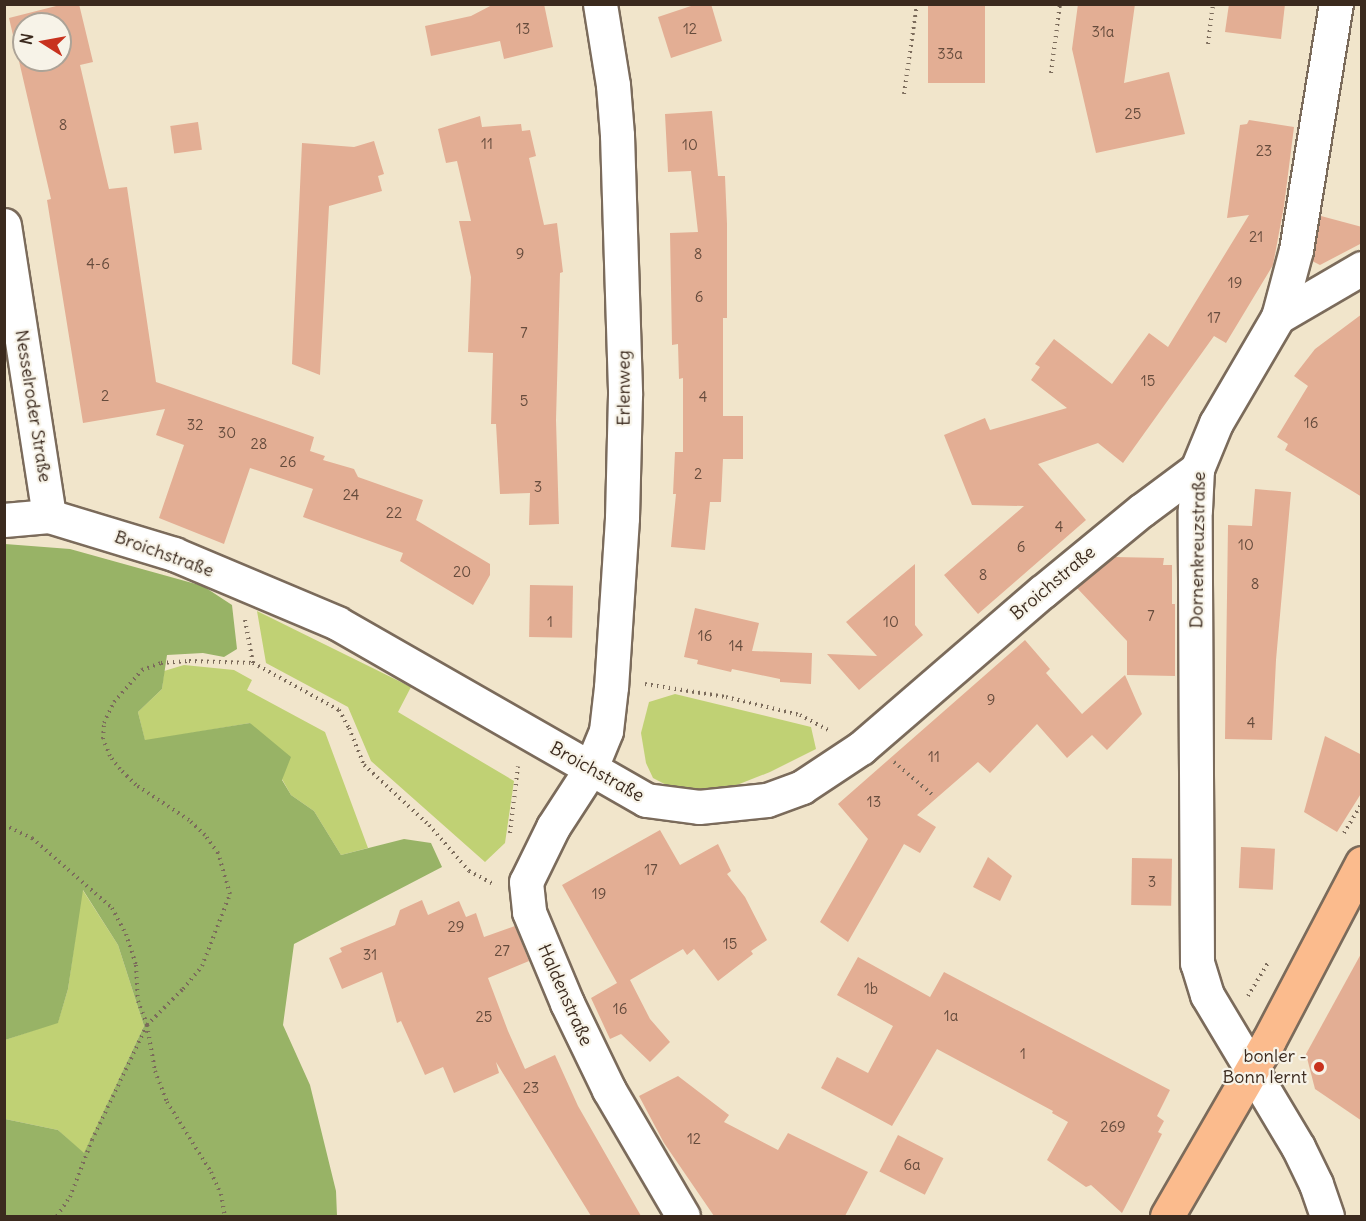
<!DOCTYPE html>
<html>
<head>
<meta charset="utf-8">
<style>
	body { margin:0 }
	#map { position:relative; width:1366px; height:1221px; overflow:hidden; background:#f1e5cb; font-family:Delius,sans-serif }
	div>[style] { position:absolute }
	[style*='--x'] { left:calc(var(--x)*1px); top:calc(var(--y)*1px); width:calc(var(--w)*1px); rotate:calc(var(--a)*1deg) }
	.green>* { inset:0; background:#c0d174 }
	.forest>* { inset:0; background:#98b366 }
	.building>* { inset:0; background:#e3ae94; transform-origin:0 0 }
	.path>* { height:4px; margin-top:-2px; transform-origin:0; background:repeating-linear-gradient(90deg,#7b6b5b 0 1.5px,transparent 0 6px) }
	.roads { filter:drop-shadow(2px 0 #7b6b5b) drop-shadow(-2px 0 #7b6b5b) drop-shadow(0 2px #7b6b5b) drop-shadow(0 -2px #7b6b5b) }
	.minor>* { height:33px; margin:-16.5px; padding:0 16.5px; transform-origin:16.5px; border-radius:16.5px; background:#fff }
	.major>* { height:33px; margin:-16.5px; padding:0 16.5px; transform-origin:16.5px; border-radius:16.5px; background:#fbbb8d }
	.dots>* { width:16px; height:16px; translate:-50% -50%; box-sizing:border-box; border:3px solid #f7f3e8; border-radius:50% }
	span { translate:-50% -50%; white-space:nowrap; text-align:center; line-height:1.15; -webkit-text-stroke:4.5px #f7f3e8; paint-order:stroke }
	.number-label { font-size:15px; color:#654b3c }
	.number-label span { -webkit-text-stroke-width:0 }
	.street-label { font-size:18px; color:#3b2a1e }
	.poi-label { font-size:18px; color:#3b2a1e }
	.right { translate:-100% -50%; text-align:right }
	.frame { position:absolute; inset:0; border:6px solid #3b2a1e; pointer-events:none }
	.north { position:absolute; left:12px; top:12px; width:60px; height:60px; box-sizing:border-box; background:#f7f3e8; border:2px solid #aca397; border-radius:50%; rotate:281deg; font-size:16px; font-weight:700; line-height:24px; text-align:center; color:#3b2a1e }
	.north::after { content:''; display:block; margin:auto; width:21px; height:27px; background:#c8321e; clip-path:polygon(50% 0,100% 100%,50% 72%,0 100%) }
</style>
</head>
<body>
<div id="map">
	<div class="green">
		<i style="clip-path:polygon(257px 611px,411px 687px,398px 712px,514px 781px,505px 843px,485px 862px,371px 761px,348px 707px,266px 663px)"></i>
		<i style="clip-path:polygon(184px 665px,234px 670px,252px 680px,247px 690px,325px 732px,368px 848px,341px 855px,314px 811px,291px 795px,250px 723px,145px 741px,138px 712px,162px 689px,164px 671px)"></i>
		<i style="clip-path:polygon(675px 694px,811px 727px,816px 749px,770px 772px,714px 794px,676px 790px,653px 778px,646px 763px,641px 733px,649px 702px)"></i>
		<i style="clip-path:polygon(82px 889px,118px 945px,144px 1026px,84px 1154px,58px 1130px,5px 1119px,5px 1040px,58px 1022px,68px 989px)"></i>
	</div>
	<div class="forest">
		<i style="clip-path:polygon(5px 544px,70px 549px,203px 586px,232px 605px,237px 649px,224px 657px,203px 653px,167px 655px,162px 689px,138px 712px,145px 740px,250px 723px,291px 757px,282px 780px,291px 795px,314px 811px,341px 855px,404px 839px,431px 843px,442px 867px,294px 944px,283px 1025px,310px 1085px,336px 1191px,337px 1216px,5px 1216px,5px 1119px,58px 1130px,84px 1153px,144px 1026px,118px 945px,83px 890px,68px 989px,58px 1023px,5px 1040px)"></i>
	</div>
	<div class="building">
		<i style="clip-path:polygon(evenodd,64px 4px,79px 4px,93px 62px,80px 65px,109px 189px,127px 187px,156px 382px,314px 437px,310px 451px,325px 456px,323px 460px,354px 469px,358px 477px,423px 500px,416px 520px,490px 564px,490px 575px,473px 605px,400px 561px,403px 553px,303px 517px,313px 489px,250px 468px,224px 544px,159px 518px,184px 445px,156px 435px,165px 409px,83px 423px,47px 200px,51px 199px,9px 18px,64px 4px,24px 24px,60px 24px,60px 60px,24px 60px,24px 24px)"></i>
		<i style="clip-path:polygon(494px 4px,544px 4px,553px 47px,504px 59px,500px 41px,431px 56px,425px 26px,471px 16px)"></i>
		<i style="clip-path:polygon(697px 4px,711px 4px,722px 41px,671px 58px,658px 17px)"></i>
		<i style="left:928px;top:4px;width:57px;height:79px"></i>
		<i style="clip-path:polygon(1078px 4px,1135px 4px,1124px 83px,1169px 72px,1185px 134px,1096px 153px,1072px 49px)"></i>
		<i style="clip-path:polygon(1229px 4px,1285px 4px,1281px 39px,1225px 32px)"></i>
		<i style="clip-path:polygon(712px 111px,718px 176px,725px 176px,727px 224px,727px 318px,723px 318px,723px 416px,743px 416px,743px 459px,723px 459px,721px 502px,710px 502px,705px 550px,671px 547px,676px 494px,673px 494px,675px 452px,683px 452px,683px 378px,679px 379px,678px 344px,672px 345px,670px 233px,698px 232px,691px 171px,668px 172px,665px 114px)"></i>
		<i style="clip-path:polygon(480px 116px,482px 127px,521px 124px,522px 131px,530px 130px,536px 156px,529px 158px,544px 225px,557px 223px,563px 272px,560px 273px,556px 420px,559px 524px,529px 525px,530px 493px,500px 494px,496px 424px,491px 424px,493px 353px,468px 352px,471px 277px,459px 221px,471px 221px,457px 161px,446px 163px,438px 129px)"></i>
		<i style="clip-path:polygon(1249px 120px,1294px 127px,1284px 206px,1273px 265px,1226px 343px,1214px 336px,1123px 463px,1098px 443px,1038px 464px,1086px 520px,978px 614px,944px 575px,1024px 506px,972px 505px,944px 435px,985px 418px,990px 430px,1067px 408px,1031px 380px,1040px 367px,1035px 364px,1054px 339px,1112px 384px,1149px 333px,1168px 347px,1249px 215px,1227px 218px,1240px 125px,1247px 124px)"></i>
		<i style="left:198px;top:122px;width:28px;height:28px;rotate:82deg"></i>
		<i style="clip-path:polygon(374px 141px,384px 174px,378px 176px,382px 191px,329px 206px,320px 375px,292px 364px,302px 143px,354px 147px)"></i>
		<i style="clip-path:polygon(1321px 216px,1362px 227px,1362px 243px,1320px 265px,1312px 261px)"></i>
		<i style="clip-path:polygon(1362px 314px,1362px 497px,1285px 450px,1288px 444px,1277px 437px,1308px 386px,1294px 376px,1315px 349px)"></i>
		<i style="clip-path:polygon(1255px 489px,1291px 492px,1276px 660px,1272px 740px,1225px 739px,1228px 525px,1252px 526px)"></i>
		<i style="clip-path:polygon(1114px 557px,1164px 558px,1163px 565px,1172px 565px,1172px 604px,1175px 604px,1175px 676px,1127px 675px,1127px 641px,1077px 588px)"></i>
		<i style="clip-path:polygon(915px 564px,915px 625px,923px 635px,859px 690px,827px 654px,877px 656px,846px 622px)"></i>
		<i style="left:530px;top:585px;width:43px;height:52px;rotate:1deg"></i>
		<i style="clip-path:polygon(695px 608px,759px 623px,752px 651px,812px 653px,811px 684px,780px 682px,780px 679px,732px 669px,731px 672px,697px 664px,698px 660px,684px 657px)"></i>
		<i style="clip-path:polygon(1025px 640px,1050px 669px,1046px 673px,1082px 714px,1125px 675px,1142px 714px,1107px 750px,1092px 735px,1067px 758px,1037px 724px,990px 773px,978px 762px,917px 815px,936px 827px,920px 853px,904px 844px,848px 942px,820px 922px,868px 839px,838px 804px)"></i>
		<i style="clip-path:polygon(1325px 736px,1362px 755px,1362px 792px,1337px 832px,1304px 812px)"></i>
		<i style="clip-path:polygon(660px 830px,680px 865px,718px 844px,731px 871px,727px 874px,745px 897px,767px 940px,751px 951px,753px 954px,718px 981px,694px 949px,687px 955px,683px 949px,630px 980px,650px 1019px,670px 1042px,650px 1062px,621px 1034px,610px 1039px,591px 998px,617px 983px,562px 885px)"></i>
		<i style="left:1241px;top:847px;width:34px;height:41px;rotate:3deg"></i>
		<i style="clip-path:polygon(988px 857px,1012px 876px,1000px 901px,973px 887px)"></i>
		<i style="left:1132px;top:858px;width:40px;height:47px;rotate:1deg"></i>
		<i style="clip-path:polygon(422px 900px,428px 915px,459px 901px,466px 917px,476px 913px,484px 937px,515px 926px,529px 961px,488px 978px,508px 1031px,525px 1069px,555px 1055px,578px 1106px,641px 1216px,591px 1216px,496px 1062px,499px 1073px,454px 1093px,443px 1067px,425px 1075px,401px 1021px,397px 1023px,382px 972px,342px 989px,329px 958px,342px 952px,340px 948px,395px 925px,400px 910px)"></i>
		<i style="clip-path:polygon(1362px 952px,1362px 1121px,1315px 1089px,1306px 1054px)"></i>
		<i style="clip-path:polygon(858px 957px,930px 997px,944px 972px,1170px 1090px,1157px 1116px,1164px 1121px,1158px 1132px,1162px 1134px,1122px 1213px,1091px 1185px,1086px 1187px,1047px 1160px,1068px 1122px,1052px 1113px,1053px 1111px,937px 1049px,892px 1126px,821px 1088px,837px 1057px,868px 1073px,893px 1026px,837px 995px)"></i>
		<i style="clip-path:polygon(678px 1076px,729px 1115px,724px 1122px,778px 1150px,788px 1133px,868px 1172px,845px 1216px,714px 1216px,664px 1143px,639px 1096px)"></i>
		<i style="left:898px;top:1135px;width:51px;height:41px;rotate:27deg"></i>
	</div>
	<div class="path">
		<i style="--x:1208;--y:44;--w:40;--a:-82.9"></i>
		<i style="--x:1051;--y:73;--w:70;--a:-82.6"></i>
		<i style="--x:904;--y:94;--w:91;--a:-81.8"></i>
		<i style="--x:245;--y:620;--w:44;--a:79.5"></i>
		<i style="--x:253;--y:663;--w:98;--a:28.7"></i>
		<i style="--x:339;--y:710;--w:21;--a:61"></i>
		<i style="--x:349;--y:728;--w:40;--a:68"></i>
		<i style="--x:364;--y:765;--w:88;--a:42.7"></i>
		<i style="--x:429;--y:825;--w:61;--a:49"></i>
		<i style="--x:469;--y:871;--w:27;--a:28"></i>
		<i style="--x:645;--y:684;--w:82;--a:9.1"></i>
		<i style="--x:726;--y:697;--w:76;--a:13.7"></i>
		<i style="--x:800;--y:715;--w:32;--a:28"></i>
		<i style="--x:894;--y:762;--w:52;--a:40.4"></i>
		<i style="--x:4;--y:825;--w:31;--a:25"></i>
		<i style="--x:32;--y:838;--w:106;--a:41.2"></i>
		<i style="--x:112;--y:908;--w:30;--a:62"></i>
		<i style="--x:126;--y:934;--w:33;--a:72"></i>
		<i style="--x:136;--y:965;--w:36;--a:87"></i>
		<i style="--x:138;--y:1001;--w:26;--a:69"></i>
		<i style="--x:147;--y:1025;--w:47;--a:80.1"></i>
		<i style="--x:155;--y:1071;--w:33;--a:69"></i>
		<i style="--x:167;--y:1102;--w:83;--a:57.8"></i>
		<i style="--x:211;--y:1172;--w:24;--a:66"></i>
		<i style="--x:221;--y:1194;--w:22;--a:80"></i>
		<i style="--x:510;--y:833;--w:67;--a:-83.2"></i>
		<i style="--x:1344;--y:833;--w:35;--a:-59"></i>
		<i style="--x:1248;--y:996;--w:41;--a:-59"></i>
		<i style="--x:57;--y:1216;--w:23;--a:-56"></i>
		<i style="--x:70;--y:1197;--w:61;--a:-68.9"></i>
		<i style="--x:92;--y:1140;--w:127;--a:-64.4"></i>
		<i style="--x:147;--y:1025;--w:51;--a:-45"></i>
		<i style="--x:183;--y:989;--w:30;--a:-50"></i>
		<i style="--x:202;--y:966;--w:77;--a:-68.7"></i>
		<i style="--x:230;--y:894;--w:43;--a:-106.3"></i>
		<i style="--x:218;--y:853;--w:22;--a:-126"></i>
		<i style="--x:205;--y:835;--w:22;--a:-137"></i>
		<i style="--x:189;--y:820;--w:64;--a:-146.6"></i>
		<i style="--x:136;--y:785;--w:23;--a:-135"></i>
		<i style="--x:120;--y:769;--w:16;--a:-128"></i>
		<i style="--x:110;--y:756;--w:18;--a:-112"></i>
		<i style="--x:103;--y:739;--w:16;--a:-86"></i>
		<i style="--x:104;--y:723;--w:23;--a:-65"></i>
		<i style="--x:114;--y:702;--w:43;--a:-48.8"></i>
		<i style="--x:142;--y:670;--w:20;--a:-20"></i>
		<i style="--x:161;--y:663;--w:28;--a:-4"></i>
		<i style="--x:189;--y:661;--w:64;--a:1.8"></i>
	</div>
	<div class="roads">
		<div class="minor">
			<i style="--x:600;--y:4;--w:82;--a:80.9"></i>
			<i style="--x:613;--y:85;--w:50;--a:85.4"></i>
			<i style="--x:617;--y:135;--w:260;--a:88.2"></i>
			<i style="--x:625;--y:395;--w:123;--a:91.4"></i>
			<i style="--x:622;--y:518;--w:169;--a:93.7"></i>
			<i style="--x:611;--y:687;--w:44;--a:96.5"></i>
			<i style="--x:606;--y:731;--w:42;--a:112.3"></i>
			<i style="--x:590;--y:770;--w:68;--a:123"></i>
			<i style="--x:553;--y:827;--w:61;--a:116.1"></i>
			<i style="--x:526;--y:882;--w:30;--a:84"></i>
			<i style="--x:529;--y:912;--w:99;--a:67.3"></i>
			<i style="--x:567;--y:1003;--w:97;--a:64.2"></i>
			<i style="--x:609;--y:1090;--w:146;--a:59.6"></i>
			<i style="--x:4;--y:225;--w:294;--a:81.2"></i>
			<i style="--x:1278;--y:317;--w:97;--a:-30.3"></i>
			<i style="--x:4;--y:520;--w:45;--a:-5.1"></i>
			<i style="--x:49;--y:516;--w:131;--a:16.9"></i>
			<i style="--x:174;--y:554;--w:177;--a:22.9"></i>
			<i style="--x:337;--y:623;--w:356;--a:29.8"></i>
			<i style="--x:646;--y:800;--w:53;--a:7.5"></i>
			<i style="--x:699;--y:807;--w:68;--a:-5.9"></i>
			<i style="--x:767;--y:800;--w:37;--a:-20"></i>
			<i style="--x:802;--y:787;--w:71;--a:-33.5"></i>
			<i style="--x:861;--y:748;--w:239;--a:-40.8"></i>
			<i style="--x:1042;--y:592;--w:129;--a:-39.4"></i>
			<i style="--x:1142;--y:510;--w:69;--a:-36.7"></i>
			<i style="--x:1327;--y:1216;--w:34;--a:-109"></i>
			<i style="--x:1316;--y:1184;--w:41;--a:-115.9"></i>
			<i style="--x:1298;--y:1147;--w:177;--a:-120.9"></i>
			<i style="--x:1207;--y:995;--w:34;--a:-107"></i>
			<i style="--x:1197;--y:963;--w:453;--a:-90.3"></i>
			<i style="--x:1195;--y:510;--w:41;--a:-87.2"></i>
			<i style="--x:1197;--y:469;--w:50;--a:-67.6"></i>
			<i style="--x:1216;--y:423;--w:123;--a:-59.7"></i>
			<i style="--x:1278;--y:317;--w:69;--a:-75"></i>
			<i style="--x:1296;--y:250;--w:249;--a:-80.8"></i>
		</div>
		<div class="major">
			<i style="--x:1167;--y:1216;--w:203;--a:-59.9"></i>
			<i style="--x:1269;--y:1040;--w:200;--a:-62.3"></i>
		</div>
	</div>
	<div class="dots">
		<i style="left:1319px;top:1067px;background:#c8321e"></i>
	</div>
	<div class="number-label">
		<span style="left:523px;top:29px">13</span>
		<span style="left:690px;top:29px">12</span>
		<span style="left:1103px;top:32px">31a</span>
		<span style="left:950px;top:54px">33a</span>
		<span style="left:1133px;top:114px">25</span>
		<span style="left:63px;top:125px">8</span>
		<span style="left:487px;top:144px">11</span>
		<span style="left:690px;top:145px">10</span>
		<span style="left:1264px;top:151px">23</span>
		<span style="left:1256px;top:237px">21</span>
		<span style="left:520px;top:254px">9</span>
		<span style="left:698px;top:254px">8</span>
		<span style="left:98px;top:264px">4-6</span>
		<span style="left:1235px;top:283px">19</span>
		<span style="left:699px;top:297px">6</span>
		<span style="left:1214px;top:318px">17</span>
		<span style="left:524px;top:333px">7</span>
		<span style="left:1148px;top:381px">15</span>
		<span style="left:105px;top:396px">2</span>
		<span style="left:703px;top:397px">4</span>
		<span style="left:524px;top:401px">5</span>
		<span style="left:1311px;top:423px">16</span>
		<span style="left:195px;top:425px">32</span>
		<span style="left:227px;top:433px">30</span>
		<span style="left:259px;top:444px">28</span>
		<span style="left:288px;top:462px">26</span>
		<span style="left:698px;top:474px">2</span>
		<span style="left:538px;top:487px">3</span>
		<span style="left:351px;top:495px">24</span>
		<span style="left:394px;top:513px">22</span>
		<span style="left:1059px;top:527px">4</span>
		<span style="left:1246px;top:545px">10</span>
		<span style="left:1021px;top:547px">6</span>
		<span style="left:462px;top:572px">20</span>
		<span style="left:983px;top:575px">8</span>
		<span style="left:1255px;top:584px">8</span>
		<span style="left:1151px;top:616px">7</span>
		<span style="left:550px;top:622px">1</span>
		<span style="left:891px;top:622px">10</span>
		<span style="left:705px;top:636px">16</span>
		<span style="left:736px;top:646px">14</span>
		<span style="left:991px;top:700px">9</span>
		<span style="left:1251px;top:723px">4</span>
		<span style="left:934px;top:757px">11</span>
		<span style="left:874px;top:802px">13</span>
		<span style="left:651px;top:870px">17</span>
		<span style="left:1152px;top:882px">3</span>
		<span style="left:599px;top:894px">19</span>
		<span style="left:456px;top:927px">29</span>
		<span style="left:730px;top:944px">15</span>
		<span style="left:502px;top:951px">27</span>
		<span style="left:370px;top:955px">31</span>
		<span style="left:871px;top:989px">1b</span>
		<span style="left:620px;top:1009px">16</span>
		<span style="left:951px;top:1016px">1a</span>
		<span style="left:484px;top:1017px">25</span>
		<span style="left:1023px;top:1054px">1</span>
		<span style="left:531px;top:1088px">23</span>
		<span style="left:1113px;top:1127px">269</span>
		<span style="left:694px;top:1139px">12</span>
		<span style="left:912px;top:1165px">6a</span>
	</div>
	<div class="street-label">
		<span style="left:624px;top:388px;rotate:-90deg">Erlenweg</span>
		<span style="left:33px;top:406px;rotate:81deg">Nesselroder Straße</span>
		<span style="left:1198px;top:550px;rotate:-89deg">Dornenkreuzstraße</span>
		<span style="left:164px;top:554px;rotate:20deg">Broichstraße</span>
		<span style="left:1053px;top:583px;rotate:-40deg">Broichstraße</span>
		<span style="left:597px;top:772px;rotate:29deg">Broichstraße</span>
		<span style="left:565px;top:995px;rotate:66deg">Haldenstraße</span>
	</div>
	<div class="poi-label">
		<span class="right" style="left:1307px;top:1067px">bonler -<br>Bonn lernt</span>
	</div>
	<div class="frame"></div>
	<div class="north">N</div>
</div>
</body>
</html>
